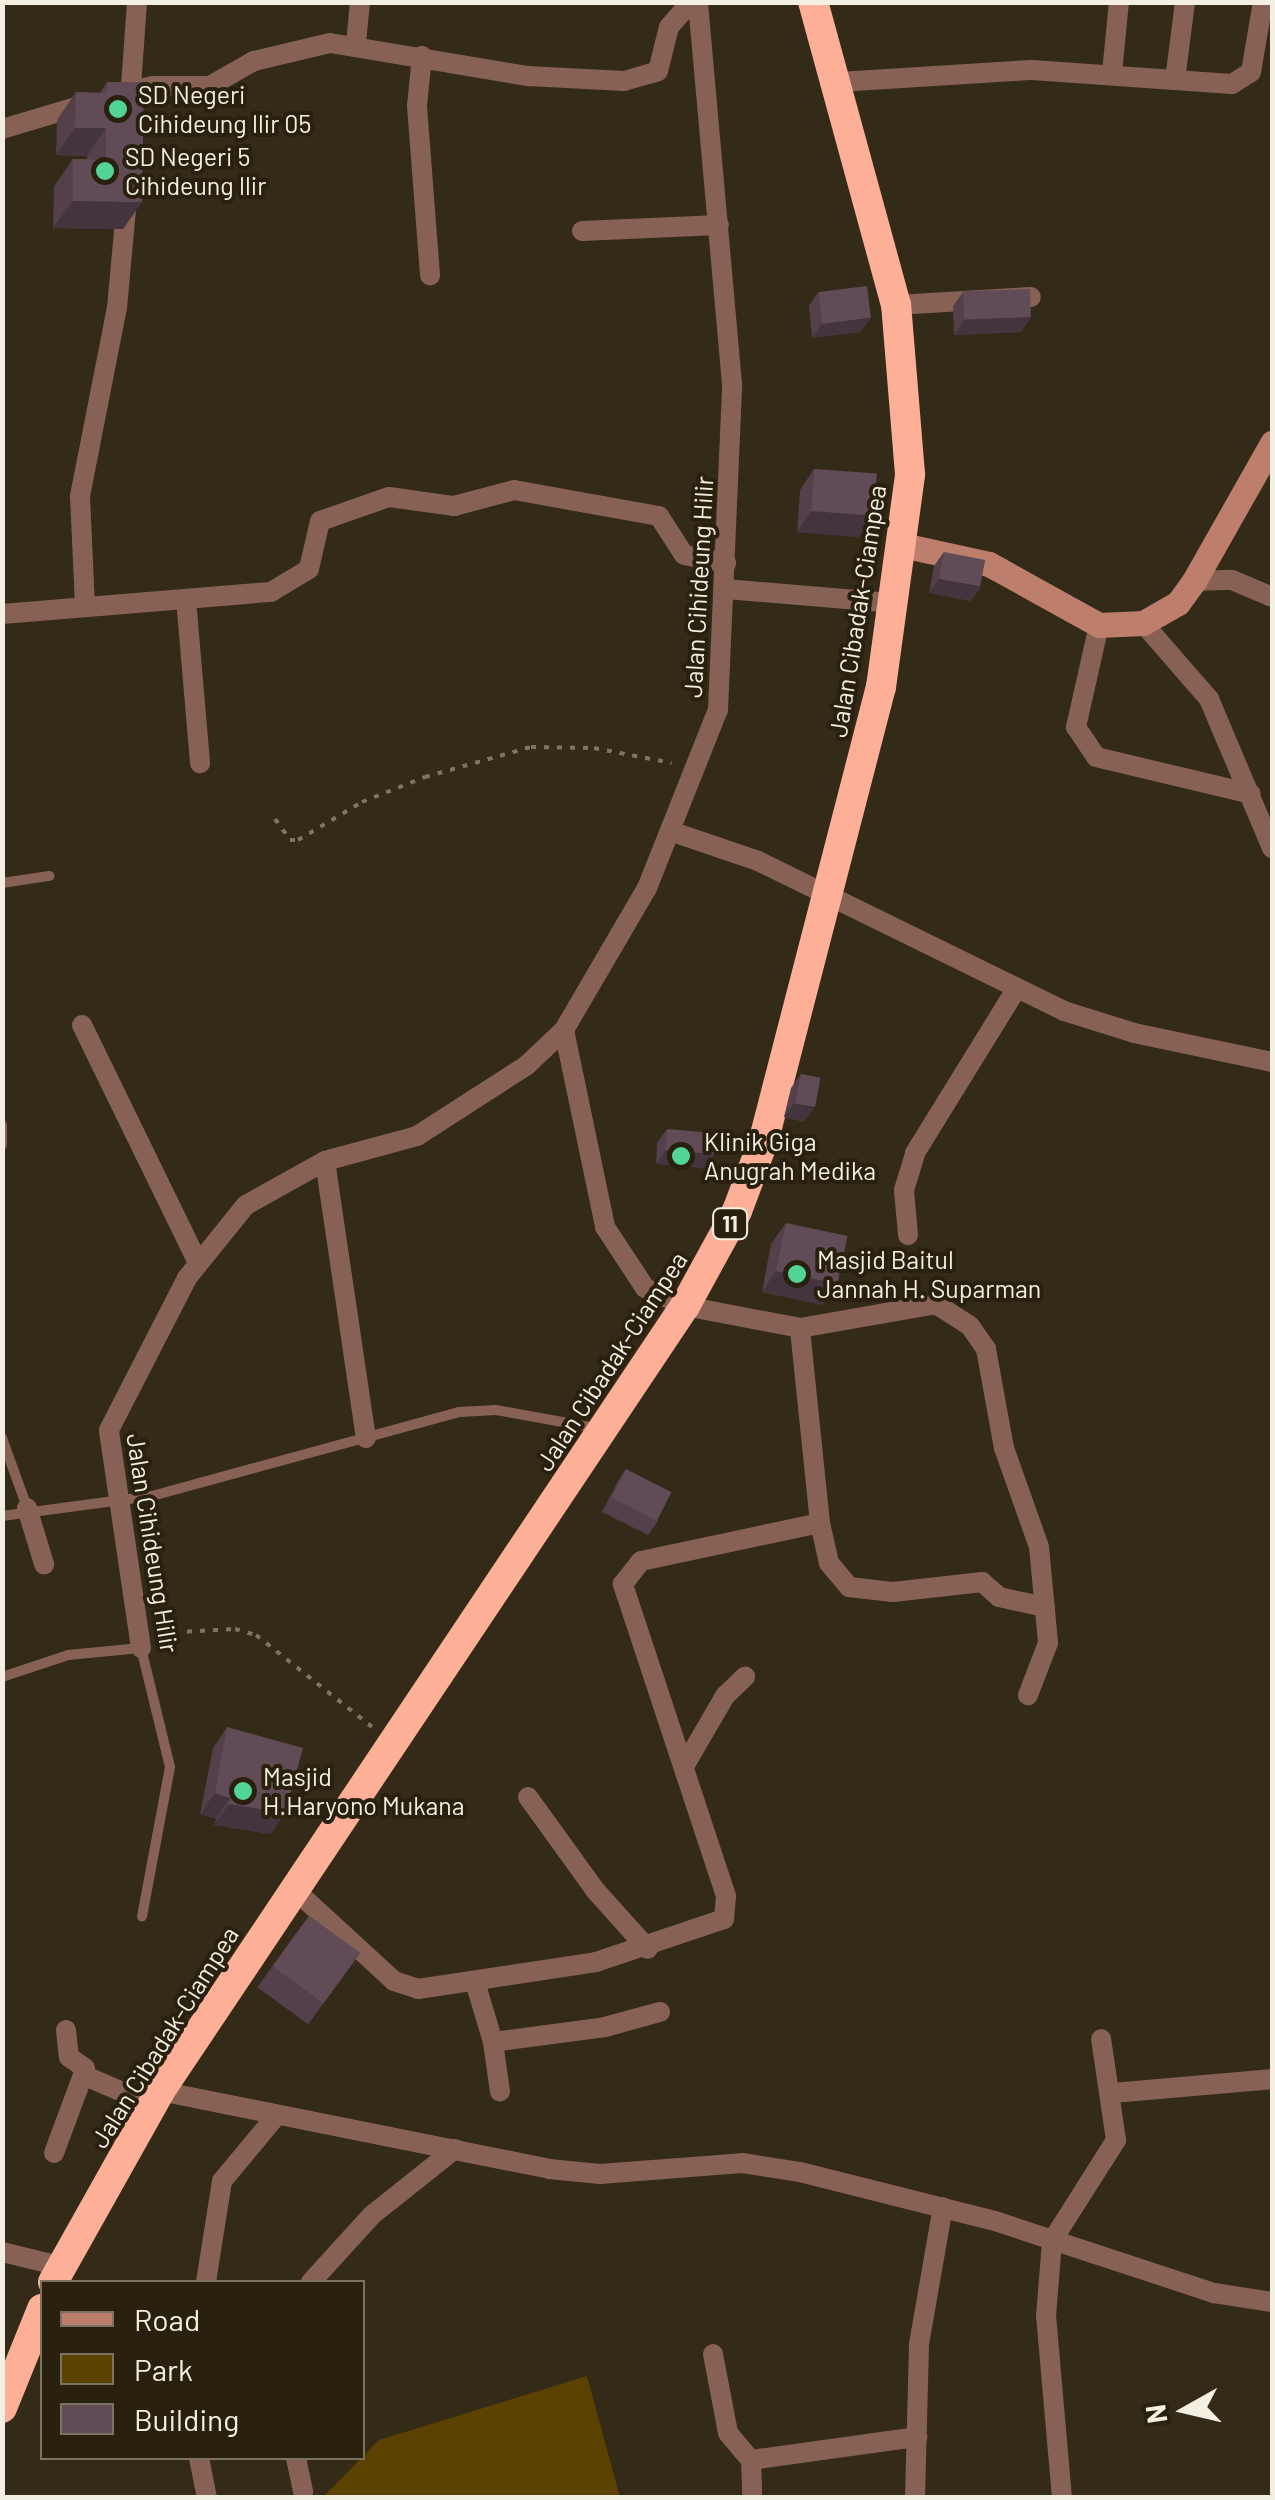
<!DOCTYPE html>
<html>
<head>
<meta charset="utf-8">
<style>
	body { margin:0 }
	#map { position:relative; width:1275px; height:2500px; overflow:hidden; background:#332a18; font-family:Barlow,sans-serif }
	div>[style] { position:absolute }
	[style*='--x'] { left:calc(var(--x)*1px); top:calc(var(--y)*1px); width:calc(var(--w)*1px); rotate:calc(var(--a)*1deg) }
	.green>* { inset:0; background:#5b4200 }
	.path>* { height:4px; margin-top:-2px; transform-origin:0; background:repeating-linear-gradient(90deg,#7c7465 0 5px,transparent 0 13px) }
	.lane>* { height:10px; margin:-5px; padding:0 5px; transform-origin:5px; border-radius:5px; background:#886155 }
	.street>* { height:20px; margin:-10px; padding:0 10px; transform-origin:10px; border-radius:10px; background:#886155 }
	.secondary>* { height:25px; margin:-12.5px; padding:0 12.5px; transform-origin:12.5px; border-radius:12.5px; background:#bd7e6b }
	.highway>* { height:30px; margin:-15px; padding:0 15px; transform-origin:15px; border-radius:15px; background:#fdaf97 }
	.wall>* { inset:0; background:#53404b; transform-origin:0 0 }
	.shaded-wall>* { inset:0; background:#43343d }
	.building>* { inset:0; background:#604b57; transform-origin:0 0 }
	.dots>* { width:28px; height:28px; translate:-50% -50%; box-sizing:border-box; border:5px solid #29200e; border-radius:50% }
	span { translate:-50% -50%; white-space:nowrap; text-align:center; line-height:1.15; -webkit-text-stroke:8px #29200e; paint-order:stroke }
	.shield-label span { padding:2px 8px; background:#29200e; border:2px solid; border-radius:8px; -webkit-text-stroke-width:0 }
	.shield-label { font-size:22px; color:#f4efe3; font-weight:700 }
	.poi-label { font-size:25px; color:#f4efe3 }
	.left { translate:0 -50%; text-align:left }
	.street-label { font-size:25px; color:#f4efe3 }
	.frame { position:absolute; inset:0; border:5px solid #f4efe3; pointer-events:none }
	.legend { position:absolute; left:40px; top:2280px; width:325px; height:180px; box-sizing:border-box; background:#29200e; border:2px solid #7a7363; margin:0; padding:12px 18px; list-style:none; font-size:30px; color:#f4efe3 }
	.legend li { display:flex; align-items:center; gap:20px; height:50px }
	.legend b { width:50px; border:2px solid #7a7363 }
	.north { position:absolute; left:1135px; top:2360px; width:100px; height:100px; -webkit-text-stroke:8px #29200e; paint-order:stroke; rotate:262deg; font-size:28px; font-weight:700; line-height:40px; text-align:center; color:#f4efe3 }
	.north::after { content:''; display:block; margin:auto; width:35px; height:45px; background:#f4efe3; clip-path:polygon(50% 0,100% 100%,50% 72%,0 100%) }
</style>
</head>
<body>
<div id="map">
	<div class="green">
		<i style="clip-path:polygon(587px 2376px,620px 2497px,323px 2497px,379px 2440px)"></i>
	</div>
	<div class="path">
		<i style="--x:275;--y:819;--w:26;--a:54"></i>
		<i style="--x:290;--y:840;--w:8;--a:0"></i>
		<i style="--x:298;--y:840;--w:74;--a:-30.7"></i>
		<i style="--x:362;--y:802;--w:68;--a:-21.6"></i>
		<i style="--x:425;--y:777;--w:110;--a:-15.8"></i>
		<i style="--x:531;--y:747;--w:63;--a:0.9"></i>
		<i style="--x:594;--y:748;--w:79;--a:10.9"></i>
		<i style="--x:161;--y:1633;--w:74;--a:-3.1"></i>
		<i style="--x:235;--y:1629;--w:22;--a:16"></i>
		<i style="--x:256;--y:1635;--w:148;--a:38.4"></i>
	</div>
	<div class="lane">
		<i style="--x:2;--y:883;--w:48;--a:-8.5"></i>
		<i style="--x:2;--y:1125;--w:20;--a:90"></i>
		<i style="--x:2;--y:1438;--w:73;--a:70.1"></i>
		<i style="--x:2;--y:1516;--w:151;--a:-7.6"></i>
		<i style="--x:152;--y:1496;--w:318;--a:-15.3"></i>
		<i style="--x:459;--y:1412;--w:37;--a:-3"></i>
		<i style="--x:496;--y:1410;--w:102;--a:10.2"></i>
		<i style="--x:2;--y:1677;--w:70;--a:-18.4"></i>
		<i style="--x:68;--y:1655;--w:73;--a:-5.5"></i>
		<i style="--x:141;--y:1648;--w:122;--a:76.3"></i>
		<i style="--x:170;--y:1767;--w:152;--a:100.6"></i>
	</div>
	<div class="street">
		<i style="--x:356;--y:43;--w:41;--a:-84.4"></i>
		<i style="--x:422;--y:56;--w:50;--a:95.7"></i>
		<i style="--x:417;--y:106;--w:170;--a:85.6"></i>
		<i style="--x:1112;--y:73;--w:71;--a:-84.4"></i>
		<i style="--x:1175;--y:80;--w:79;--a:-82.7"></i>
		<i style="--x:839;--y:82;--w:193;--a:-3.6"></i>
		<i style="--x:1032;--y:70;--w:200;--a:4"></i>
		<i style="--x:1232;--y:84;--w:22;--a:-32"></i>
		<i style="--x:1251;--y:72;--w:71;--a:-80.3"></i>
		<i style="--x:117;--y:95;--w:38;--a:-14"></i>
		<i style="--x:154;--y:86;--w:56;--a:0"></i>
		<i style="--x:210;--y:86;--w:51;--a:-29.6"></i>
		<i style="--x:254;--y:61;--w:78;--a:-13.3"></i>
		<i style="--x:330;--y:43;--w:201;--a:9.5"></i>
		<i style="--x:528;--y:76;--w:96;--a:3"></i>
		<i style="--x:624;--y:81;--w:35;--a:-16"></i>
		<i style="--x:658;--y:71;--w:45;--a:-76"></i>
		<i style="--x:669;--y:27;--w:33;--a:-49"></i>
		<i style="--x:130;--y:100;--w:98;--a:-85.9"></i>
		<i style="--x:2;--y:129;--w:91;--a:-16.6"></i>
		<i style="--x:582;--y:231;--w:137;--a:-2.5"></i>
		<i style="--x:896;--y:305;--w:135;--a:-3.4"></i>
		<i style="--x:1194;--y:581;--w:38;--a:-2"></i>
		<i style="--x:1232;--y:580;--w:43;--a:23"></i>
		<i style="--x:726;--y:589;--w:169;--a:4.8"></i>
		<i style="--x:186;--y:599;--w:165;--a:85.1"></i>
		<i style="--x:85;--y:606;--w:110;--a:-92.6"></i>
		<i style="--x:80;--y:496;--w:192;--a:-78.9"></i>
		<i style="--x:117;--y:308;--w:109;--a:-84.8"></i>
		<i style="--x:2;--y:614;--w:270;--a:-4.7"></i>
		<i style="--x:271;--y:592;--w:44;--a:-31.2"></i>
		<i style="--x:309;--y:569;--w:49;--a:-77.1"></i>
		<i style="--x:320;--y:521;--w:73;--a:-19.2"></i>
		<i style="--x:389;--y:497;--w:66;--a:7.9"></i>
		<i style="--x:454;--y:506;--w:62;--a:-14.9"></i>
		<i style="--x:514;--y:490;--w:147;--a:10.2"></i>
		<i style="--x:659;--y:516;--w:46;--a:57.3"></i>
		<i style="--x:684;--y:555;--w:43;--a:10.8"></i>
		<i style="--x:1143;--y:623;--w:101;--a:49"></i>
		<i style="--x:1209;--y:699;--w:162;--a:67.1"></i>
		<i style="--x:1099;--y:625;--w:105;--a:102.7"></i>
		<i style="--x:1076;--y:727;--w:36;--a:56"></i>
		<i style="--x:1096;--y:757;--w:159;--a:13.4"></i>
		<i style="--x:673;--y:832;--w:90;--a:18.8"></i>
		<i style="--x:758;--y:861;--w:341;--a:26.1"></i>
		<i style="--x:1064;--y:1011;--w:73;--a:17.4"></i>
		<i style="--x:1134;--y:1033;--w:141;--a:11.9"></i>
		<i style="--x:82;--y:1025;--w:265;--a:64"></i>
		<i style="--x:564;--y:1030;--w:201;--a:78.2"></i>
		<i style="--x:605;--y:1227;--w:73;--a:56.7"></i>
		<i style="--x:645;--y:1288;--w:44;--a:24.2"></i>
		<i style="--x:685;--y:1306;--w:117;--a:10.8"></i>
		<i style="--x:800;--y:1328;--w:138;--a:-10"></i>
		<i style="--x:936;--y:1304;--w:40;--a:32.9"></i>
		<i style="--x:970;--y:1326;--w:28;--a:55"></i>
		<i style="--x:986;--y:1349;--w:101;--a:79.7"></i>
		<i style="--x:1004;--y:1448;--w:105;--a:70.5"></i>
		<i style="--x:1039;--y:1547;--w:96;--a:84.6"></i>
		<i style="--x:1048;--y:1643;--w:56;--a:111"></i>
		<i style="--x:325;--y:1161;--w:280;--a:81.6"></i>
		<i style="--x:908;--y:1235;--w:45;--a:-95.1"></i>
		<i style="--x:904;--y:1190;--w:39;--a:-73"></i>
		<i style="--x:915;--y:1153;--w:190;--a:-58.3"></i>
		<i style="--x:27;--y:1508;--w:59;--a:73.1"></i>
		<i style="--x:820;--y:1523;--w:41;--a:77.3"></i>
		<i style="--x:829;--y:1563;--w:31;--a:50"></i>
		<i style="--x:849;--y:1587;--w:44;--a:6.5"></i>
		<i style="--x:893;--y:1592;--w:90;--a:-6.4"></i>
		<i style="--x:982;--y:1582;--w:23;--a:41"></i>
		<i style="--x:999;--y:1597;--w:47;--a:12.3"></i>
		<i style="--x:141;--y:1648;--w:220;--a:-98.4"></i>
		<i style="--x:109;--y:1430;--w:171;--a:-62.8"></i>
		<i style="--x:187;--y:1278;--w:94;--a:-51.1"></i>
		<i style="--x:246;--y:1205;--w:90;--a:-29.1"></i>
		<i style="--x:325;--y:1161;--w:95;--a:-15.2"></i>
		<i style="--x:417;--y:1136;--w:131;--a:-32.8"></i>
		<i style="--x:527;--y:1065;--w:51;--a:-43.4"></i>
		<i style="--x:564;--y:1030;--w:164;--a:-59.7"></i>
		<i style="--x:647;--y:888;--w:192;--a:-68.3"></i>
		<i style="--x:718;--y:710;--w:326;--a:-87.5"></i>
		<i style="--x:732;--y:384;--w:384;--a:-95.1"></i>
		<i style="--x:686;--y:1763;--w:78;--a:-59.8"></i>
		<i style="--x:725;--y:1696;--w:28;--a:-44"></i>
		<i style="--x:528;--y:1797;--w:115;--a:54.2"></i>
		<i style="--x:595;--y:1890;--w:79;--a:48.1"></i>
		<i style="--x:295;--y:1890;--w:134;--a:42.6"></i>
		<i style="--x:394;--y:1981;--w:25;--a:18"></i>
		<i style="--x:418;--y:1989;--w:180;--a:-8.6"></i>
		<i style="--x:596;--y:1962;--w:135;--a:-18.6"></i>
		<i style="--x:724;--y:1919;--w:23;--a:-85"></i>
		<i style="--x:726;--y:1896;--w:329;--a:-108.3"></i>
		<i style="--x:623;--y:1584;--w:29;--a:-52"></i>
		<i style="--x:641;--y:1561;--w:183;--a:-12"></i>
		<i style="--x:820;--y:1523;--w:196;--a:-95.9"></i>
		<i style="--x:476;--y:1985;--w:59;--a:73.4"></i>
		<i style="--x:493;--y:2042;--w:113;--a:-7.6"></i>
		<i style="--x:605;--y:2027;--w:57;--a:-15.3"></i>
		<i style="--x:66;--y:2030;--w:27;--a:84"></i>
		<i style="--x:69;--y:2057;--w:19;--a:35"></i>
		<i style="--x:85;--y:2068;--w:7;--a:106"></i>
		<i style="--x:83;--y:2075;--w:76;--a:23.2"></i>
		<i style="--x:493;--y:2042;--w:50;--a:82"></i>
		<i style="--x:160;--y:2091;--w:397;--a:11.3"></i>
		<i style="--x:549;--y:2169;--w:51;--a:5.6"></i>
		<i style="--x:600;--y:2174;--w:142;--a:-4.4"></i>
		<i style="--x:742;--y:2163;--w:59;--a:8.8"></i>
		<i style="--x:800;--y:2172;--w:201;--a:14.1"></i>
		<i style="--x:995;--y:2221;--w:231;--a:18.2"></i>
		<i style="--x:1214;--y:2293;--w:59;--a:8.8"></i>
		<i style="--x:1113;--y:2093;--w:160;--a:-5"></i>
		<i style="--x:54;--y:2153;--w:83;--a:-69.6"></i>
		<i style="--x:2;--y:2252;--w:60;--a:13.6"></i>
		<i style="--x:206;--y:2282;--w:102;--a:-81"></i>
		<i style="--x:222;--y:2181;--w:86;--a:-50.2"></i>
		<i style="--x:311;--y:2282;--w:91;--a:-47.7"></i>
		<i style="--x:372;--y:2215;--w:106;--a:-38.5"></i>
		<i style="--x:713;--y:2354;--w:80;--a:79.2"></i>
		<i style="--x:728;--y:2433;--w:35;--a:50"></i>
		<i style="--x:751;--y:2460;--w:38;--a:88"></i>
		<i style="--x:199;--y:2458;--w:41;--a:78.7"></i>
		<i style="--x:296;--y:2458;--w:35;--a:78"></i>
		<i style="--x:751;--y:2460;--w:168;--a:-7.9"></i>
		<i style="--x:915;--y:2498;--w:154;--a:-88.5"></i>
		<i style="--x:919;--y:2344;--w:139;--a:-80.1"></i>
		<i style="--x:1062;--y:2498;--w:183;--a:-95"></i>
		<i style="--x:1046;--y:2316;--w:75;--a:-85.4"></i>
		<i style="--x:1052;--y:2241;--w:120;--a:-57.6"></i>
		<i style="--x:1116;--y:2140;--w:102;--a:-98.4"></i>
	</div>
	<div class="secondary">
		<i style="--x:902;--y:545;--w:89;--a:12.3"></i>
		<i style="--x:989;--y:564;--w:126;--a:29"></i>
		<i style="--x:1099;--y:625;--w:44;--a:-2.6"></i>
		<i style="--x:1143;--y:623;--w:40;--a:-29.7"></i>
		<i style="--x:1178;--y:603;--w:27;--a:-54"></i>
		<i style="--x:1194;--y:581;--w:159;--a:-60.5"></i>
	</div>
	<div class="highway">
		<i style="--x:53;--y:2282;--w:219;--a:-60.7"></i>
		<i style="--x:160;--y:2091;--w:944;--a:-56.23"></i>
		<i style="--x:685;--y:1306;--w:108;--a:-61.3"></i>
		<i style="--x:737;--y:1211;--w:77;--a:-69.4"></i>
		<i style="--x:764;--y:1139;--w:467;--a:-75.5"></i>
		<i style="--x:881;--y:687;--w:215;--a:-82.2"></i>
		<i style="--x:910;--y:474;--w:170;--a:-94.7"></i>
		<i style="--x:896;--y:305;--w:314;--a:-105.3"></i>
		<i style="--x:2;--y:2408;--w:107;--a:-68"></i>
	</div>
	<div class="wall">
		<i style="clip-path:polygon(107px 82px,123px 229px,53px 228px,54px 186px,73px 159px,87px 159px,87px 156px,56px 155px,57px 120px,76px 92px,100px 93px)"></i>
		<i style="clip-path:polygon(818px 292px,861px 332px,812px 338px,809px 306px)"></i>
		<i style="clip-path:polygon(963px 292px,1031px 317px,1021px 332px,954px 335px,953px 306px)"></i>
		<i style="clip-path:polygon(814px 469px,874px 516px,859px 537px,797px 532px,800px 490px)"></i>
		<i style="clip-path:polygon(944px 552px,971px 601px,929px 593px,934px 566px)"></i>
		<i style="clip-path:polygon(801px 1074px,804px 1122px,784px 1117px,791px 1088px)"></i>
		<i style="clip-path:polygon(667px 1129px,706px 1168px,656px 1164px,657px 1143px)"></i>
		<i style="clip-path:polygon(786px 1223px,823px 1305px,762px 1292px,771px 1244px)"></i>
		<i style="clip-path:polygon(626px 1469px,658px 1521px,648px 1535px,602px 1512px,617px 1483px)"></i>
		<i style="clip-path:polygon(227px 1727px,285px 1813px,271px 1834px,214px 1825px,216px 1819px,200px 1814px,213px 1748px)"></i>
		<i style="left:309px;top:1916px;width:63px;height:88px;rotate:36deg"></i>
	</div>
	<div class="shaded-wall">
		<i style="clip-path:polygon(75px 128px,106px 128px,87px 156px,56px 155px)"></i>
		<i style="clip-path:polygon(73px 201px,142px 202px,123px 229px,53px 228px)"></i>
		<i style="clip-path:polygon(1031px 317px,1021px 332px,954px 335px,964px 320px)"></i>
		<i style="clip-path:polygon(871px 318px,861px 332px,812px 338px,822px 324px)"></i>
		<i style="clip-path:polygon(811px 511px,874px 516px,859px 537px,797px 532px)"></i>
		<i style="clip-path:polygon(939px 579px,981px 587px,971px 601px,929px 593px)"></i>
		<i style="clip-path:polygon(794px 1103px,814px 1108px,804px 1122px,784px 1117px)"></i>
		<i style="clip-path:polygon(666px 1150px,715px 1154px,706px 1168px,656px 1164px)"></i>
		<i style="clip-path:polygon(776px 1271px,838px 1284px,823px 1305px,762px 1292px)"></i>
		<i style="clip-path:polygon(215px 1793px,230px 1798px,216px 1819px,200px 1814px)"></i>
		<i style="clip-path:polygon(229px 1804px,285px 1813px,271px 1834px,214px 1825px)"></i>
	</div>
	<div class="building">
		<i style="clip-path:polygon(107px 82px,144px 82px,142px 202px,73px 201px,73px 159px,106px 160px,106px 128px,75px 128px,76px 92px,107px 93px)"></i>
		<i style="left:867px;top:286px;width:32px;height:49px;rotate:83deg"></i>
		<i style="left:1030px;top:289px;width:28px;height:67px;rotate:88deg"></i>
		<i style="left:814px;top:469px;width:63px;height:42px;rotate:4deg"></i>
		<i style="left:944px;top:552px;width:42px;height:27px;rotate:11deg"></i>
		<i style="left:801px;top:1074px;width:20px;height:30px;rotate:11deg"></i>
		<i style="left:667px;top:1129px;width:50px;height:21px;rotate:5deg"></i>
		<i style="left:786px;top:1223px;width:63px;height:49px;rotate:12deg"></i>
		<i style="left:626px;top:1469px;width:51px;height:32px;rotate:27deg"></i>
		<i style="clip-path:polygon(227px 1727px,303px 1748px,285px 1813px,229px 1804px,230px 1798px,215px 1793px)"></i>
		<i style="left:309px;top:1916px;width:63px;height:62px;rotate:36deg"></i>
	</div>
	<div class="dots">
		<i style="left:118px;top:109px;background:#52d397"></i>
		<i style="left:105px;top:171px;background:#52d397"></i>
		<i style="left:681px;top:1156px;background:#52d397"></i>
		<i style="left:797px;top:1274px;background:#52d397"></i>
		<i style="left:243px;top:1791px;background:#52d397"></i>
	</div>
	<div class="shield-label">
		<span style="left:730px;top:1224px">11</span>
	</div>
	<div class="poi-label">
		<span class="left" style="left:138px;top:109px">SD Negeri<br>Cihideung Ilir 05</span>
		<span class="left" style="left:125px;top:171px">SD Negeri 5<br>Cihideung Ilir</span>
		<span class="left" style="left:704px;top:1156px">Klinik Giga<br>Anugrah Medika</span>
		<span class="left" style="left:817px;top:1274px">Masjid Baitul<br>Jannah H. Suparman</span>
		<span class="left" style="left:263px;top:1791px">Masjid<br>H.Haryono Mukana</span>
	</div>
	<div class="street-label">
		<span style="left:698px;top:587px;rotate:-87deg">Jalan Cihideung Hilir</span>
		<span style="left:857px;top:611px;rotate:-81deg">Jalan Cibadak-Ciampea</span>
		<span style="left:611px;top:1361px;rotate:-57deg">Jalan Cibadak-Ciampea</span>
		<span style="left:153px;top:1543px;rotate:81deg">Jalan Cihideung Hilir</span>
		<span style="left:164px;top:2037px;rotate:-58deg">Jalan Cibadak-Ciampea</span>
	</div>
	<div class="frame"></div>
	<ul class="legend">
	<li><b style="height:12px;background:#bd7e6b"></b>Road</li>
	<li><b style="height:28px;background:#5b4200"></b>Park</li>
	<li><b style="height:28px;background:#604b57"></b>Building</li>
	</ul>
	<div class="north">N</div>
</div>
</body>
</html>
